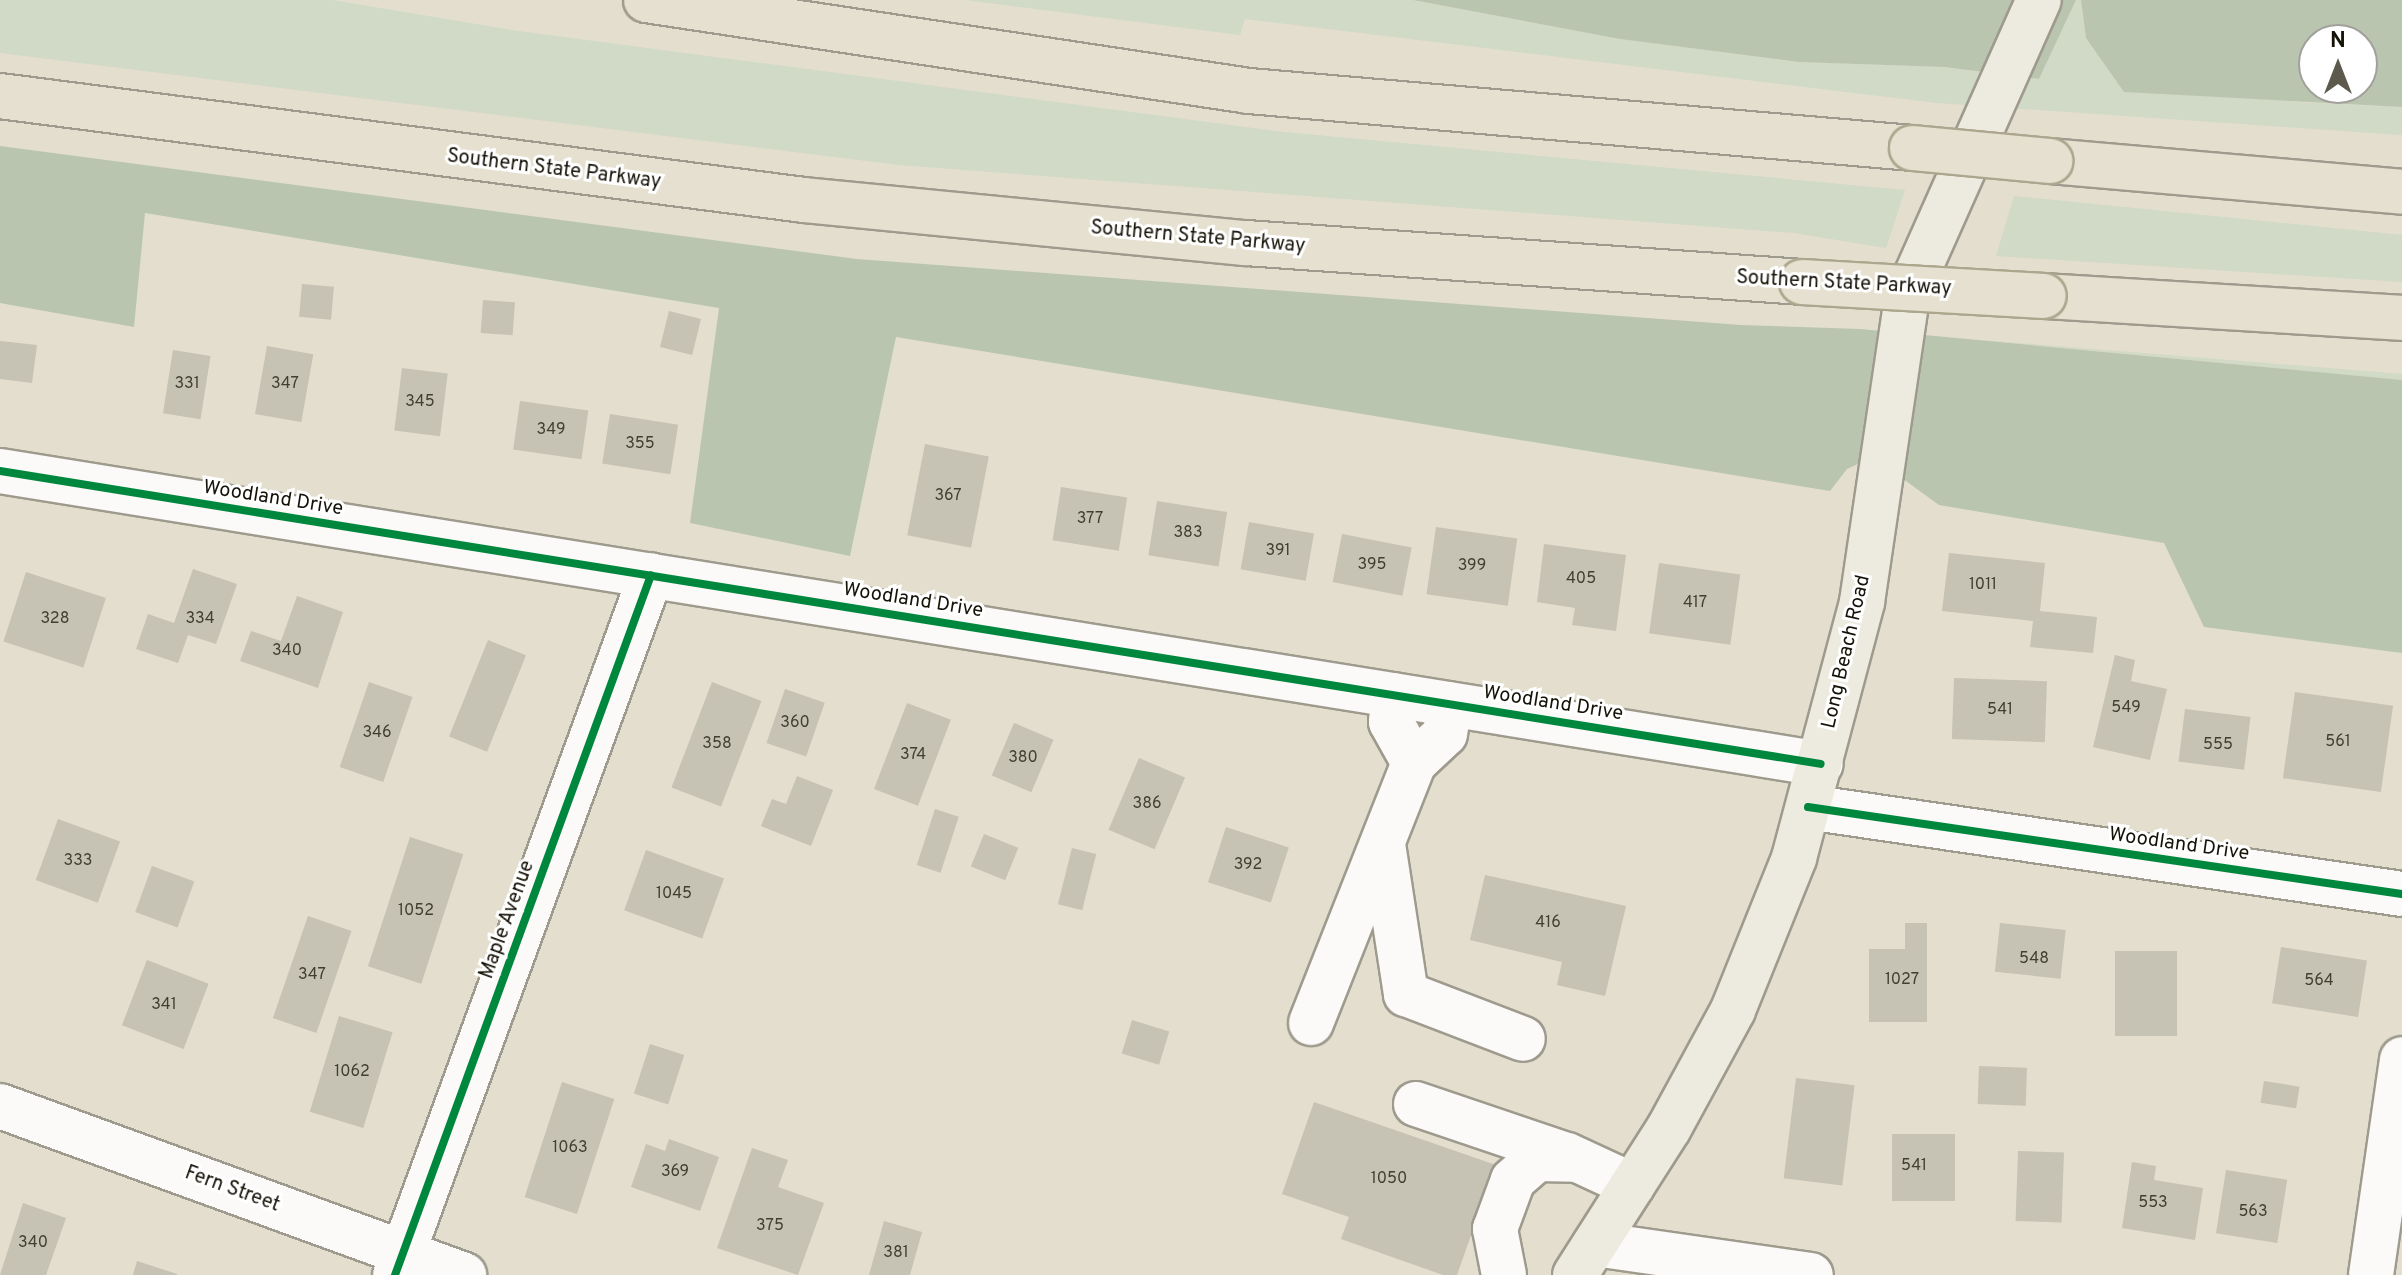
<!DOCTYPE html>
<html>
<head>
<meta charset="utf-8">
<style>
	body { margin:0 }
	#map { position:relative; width:2402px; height:1275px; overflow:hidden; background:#e3decd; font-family:Overpass,sans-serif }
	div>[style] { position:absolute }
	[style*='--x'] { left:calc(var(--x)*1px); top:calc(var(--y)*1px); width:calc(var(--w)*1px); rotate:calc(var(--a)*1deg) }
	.green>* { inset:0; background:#d1d9c7 }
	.forest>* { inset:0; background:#bac5b0 }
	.building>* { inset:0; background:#c6c2b4; transform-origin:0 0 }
	.roads { filter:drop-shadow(2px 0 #9e9a8d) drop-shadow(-2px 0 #9e9a8d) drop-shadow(0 2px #9e9a8d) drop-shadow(0 -2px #9e9a8d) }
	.minor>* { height:44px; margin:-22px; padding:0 22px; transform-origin:22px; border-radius:22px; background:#fbfaf8 }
	.major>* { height:44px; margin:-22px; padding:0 22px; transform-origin:22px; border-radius:22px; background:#edeadf }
	.highway>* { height:44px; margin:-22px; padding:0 22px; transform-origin:22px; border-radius:22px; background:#e5e0cf }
	.bridges { filter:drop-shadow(2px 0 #ada68e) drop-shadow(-2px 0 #ada68e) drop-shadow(0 2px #ada68e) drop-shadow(0 -2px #ada68e) }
	.highway-bridge>* { height:44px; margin:-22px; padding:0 22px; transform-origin:22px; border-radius:22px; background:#e5e0cf }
	.cycleway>* { height:8px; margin:-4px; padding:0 4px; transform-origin:4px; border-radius:4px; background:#00873e }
	span { translate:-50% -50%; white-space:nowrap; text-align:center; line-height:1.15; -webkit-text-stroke:6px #fff; paint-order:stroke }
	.number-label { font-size:16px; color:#413e32 }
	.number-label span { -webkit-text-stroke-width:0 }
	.street-label { font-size:20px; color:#151207 }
	.north { position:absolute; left:2298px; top:24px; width:80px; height:80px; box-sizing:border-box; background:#fff; border:2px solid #a1a09c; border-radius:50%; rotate:0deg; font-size:22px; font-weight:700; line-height:32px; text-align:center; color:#151207 }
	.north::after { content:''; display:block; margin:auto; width:28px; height:36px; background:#5d594c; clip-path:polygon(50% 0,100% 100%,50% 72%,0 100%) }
</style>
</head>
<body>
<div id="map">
	<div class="green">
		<i style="clip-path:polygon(0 0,332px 0,511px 30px,1284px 132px,1905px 190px,1886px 248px,1794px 233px,899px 165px,0 53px)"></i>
		<i style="clip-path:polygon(965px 0,1413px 0,1620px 39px,1799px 62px,1944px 67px,2039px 79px,2076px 0,2081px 0,2086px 38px,2295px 102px,2402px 107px,2402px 135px,1937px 103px,1245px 19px,1240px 35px)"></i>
		<i style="clip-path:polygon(2014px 196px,2402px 235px,2402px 282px,1996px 256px)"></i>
		<i style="clip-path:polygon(1970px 339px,2402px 374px,2402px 380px)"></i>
	</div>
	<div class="forest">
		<i style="clip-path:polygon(1413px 0,2076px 0,2039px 79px,1944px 67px,1799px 62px,1620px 39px)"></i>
		<i style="clip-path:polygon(evenodd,2081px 0,2402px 0,2402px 107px,2124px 92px,2086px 38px,2081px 0,2314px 40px,2362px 40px,2362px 88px,2314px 88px,2314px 40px)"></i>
		<i style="clip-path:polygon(0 146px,857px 259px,1741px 325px,1860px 329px,2402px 380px,2402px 653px,2204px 627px,2164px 543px,1939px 505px,1873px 457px,1847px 469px,1830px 491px,896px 337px,850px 556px,690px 523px,719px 308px,145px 213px,134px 327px,0 303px)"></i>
	</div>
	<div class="building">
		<i style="left:302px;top:284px;width:32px;height:33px;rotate:5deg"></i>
		<i style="left:483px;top:300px;width:32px;height:33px;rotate:4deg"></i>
		<i style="left:669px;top:311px;width:33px;height:37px;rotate:14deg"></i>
		<i style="clip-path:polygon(0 341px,37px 345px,32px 383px,0 379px)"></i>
		<i style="left:267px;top:346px;width:47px;height:69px;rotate:10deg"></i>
		<i style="left:173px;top:350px;width:38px;height:64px;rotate:9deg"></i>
		<i style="left:402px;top:368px;width:46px;height:63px;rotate:7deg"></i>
		<i style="left:520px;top:401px;width:69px;height:49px;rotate:8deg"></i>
		<i style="left:610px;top:414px;width:69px;height:50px;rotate:9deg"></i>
		<i style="left:925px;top:444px;width:65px;height:93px;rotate:11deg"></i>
		<i style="left:1061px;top:487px;width:67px;height:54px;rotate:9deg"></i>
		<i style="left:1157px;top:501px;width:71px;height:55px;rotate:9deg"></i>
		<i style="left:1249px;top:522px;width:66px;height:48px;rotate:10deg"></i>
		<i style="left:1436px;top:527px;width:82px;height:68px;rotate:8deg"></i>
		<i style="left:1342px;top:534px;width:71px;height:49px;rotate:11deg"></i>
		<i style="clip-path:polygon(1544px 544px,1626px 555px,1616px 631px,1572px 625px,1575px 608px,1537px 602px)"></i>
		<i style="clip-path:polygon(1949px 553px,2045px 563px,2040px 611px,2097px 617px,2093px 653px,2030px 647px,2033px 621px,1942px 611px)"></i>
		<i style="left:1659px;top:563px;width:82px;height:71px;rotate:8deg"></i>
		<i style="clip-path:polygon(193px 569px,237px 584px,216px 644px,188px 635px,178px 663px,136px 649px,148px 614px,174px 623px)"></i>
		<i style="left:26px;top:572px;width:84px;height:73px;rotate:18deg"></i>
		<i style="clip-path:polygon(297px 596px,343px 612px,318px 688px,240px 661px,251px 631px,281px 641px)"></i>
		<i style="left:488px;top:640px;width:41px;height:104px;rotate:22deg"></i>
		<i style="clip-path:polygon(2115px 655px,2135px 660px,2131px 681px,2167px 689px,2150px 760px,2093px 747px)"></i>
		<i style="left:1954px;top:678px;width:93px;height:61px;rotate:2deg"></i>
		<i style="left:369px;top:682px;width:46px;height:90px;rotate:19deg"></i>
		<i style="left:712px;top:682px;width:53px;height:113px;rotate:21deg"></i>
		<i style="left:785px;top:689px;width:42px;height:57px;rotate:19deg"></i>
		<i style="left:2295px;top:692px;width:99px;height:87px;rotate:8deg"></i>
		<i style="left:907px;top:703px;width:47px;height:92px;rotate:21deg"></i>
		<i style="left:2185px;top:709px;width:66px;height:53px;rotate:7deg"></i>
		<i style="left:1014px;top:723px;width:43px;height:57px;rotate:23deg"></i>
		<i style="left:1139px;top:758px;width:50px;height:78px;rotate:23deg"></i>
		<i style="clip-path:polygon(797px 776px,833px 790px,811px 846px,761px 826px,772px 799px,786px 804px)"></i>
		<i style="left:935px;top:809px;width:25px;height:59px;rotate:18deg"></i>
		<i style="left:58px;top:819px;width:66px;height:65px;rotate:20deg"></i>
		<i style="left:1226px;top:827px;width:66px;height:58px;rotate:18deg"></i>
		<i style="left:984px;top:834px;width:37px;height:35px;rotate:22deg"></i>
		<i style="left:410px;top:837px;width:56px;height:136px;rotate:18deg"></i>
		<i style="left:1072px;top:848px;width:25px;height:58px;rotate:14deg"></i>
		<i style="left:646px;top:850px;width:83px;height:64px;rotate:20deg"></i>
		<i style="left:152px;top:866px;width:45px;height:49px;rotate:20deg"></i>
		<i style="clip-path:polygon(1485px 875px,1626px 906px,1605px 996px,1557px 985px,1562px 962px,1470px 940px)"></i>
		<i style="left:308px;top:916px;width:46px;height:108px;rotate:19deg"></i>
		<i style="clip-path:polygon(1905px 923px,1927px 923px,1927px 1022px,1869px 1022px,1869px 949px,1905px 949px)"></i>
		<i style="left:2000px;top:923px;width:66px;height:49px;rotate:6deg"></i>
		<i style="left:2281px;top:947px;width:87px;height:57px;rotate:9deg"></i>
		<i style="left:2115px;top:951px;width:62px;height:85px"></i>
		<i style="left:147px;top:960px;width:66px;height:70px;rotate:21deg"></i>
		<i style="left:339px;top:1016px;width:56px;height:100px;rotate:17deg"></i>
		<i style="left:1132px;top:1020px;width:39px;height:35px;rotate:17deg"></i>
		<i style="left:650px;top:1044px;width:36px;height:52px;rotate:18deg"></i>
		<i style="left:1979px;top:1066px;width:48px;height:38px;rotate:2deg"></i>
		<i style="left:1796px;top:1078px;width:59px;height:101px;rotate:7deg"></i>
		<i style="left:2264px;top:1081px;width:36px;height:22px;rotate:9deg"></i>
		<i style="left:562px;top:1082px;width:55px;height:121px;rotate:18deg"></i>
		<i style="clip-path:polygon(1314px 1102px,1496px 1165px,1457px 1275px,1443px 1275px,1341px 1239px,1349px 1217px,1282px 1194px)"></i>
		<i style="left:1892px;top:1134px;width:63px;height:67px"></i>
		<i style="clip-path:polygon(669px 1139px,719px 1157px,700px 1211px,631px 1187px,646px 1144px,665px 1151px)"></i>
		<i style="clip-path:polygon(752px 1148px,788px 1160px,778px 1187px,824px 1203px,798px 1275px,717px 1248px)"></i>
		<i style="left:2018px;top:1151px;width:46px;height:70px;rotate:2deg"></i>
		<i style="clip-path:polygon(2132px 1162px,2156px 1166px,2154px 1180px,2203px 1188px,2195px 1240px,2122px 1228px)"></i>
		<i style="left:2226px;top:1170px;width:62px;height:64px;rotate:9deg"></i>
		<i style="clip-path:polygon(23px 1203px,66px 1218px,46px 1275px,0 1275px)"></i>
		<i style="clip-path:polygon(884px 1221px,922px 1232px,910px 1275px,869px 1275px)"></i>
		<i style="clip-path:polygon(137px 1261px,177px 1274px,177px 1275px,133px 1275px)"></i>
	</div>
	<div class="roads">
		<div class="minor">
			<i style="--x:0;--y:471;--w:1844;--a:9.14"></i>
			<i style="--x:1393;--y:695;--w:27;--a:94"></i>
			<i style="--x:1391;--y:722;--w:47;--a:60.7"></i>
			<i style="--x:1414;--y:763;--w:42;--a:-43.1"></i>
			<i style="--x:1445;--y:734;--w:30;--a:-81"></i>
			<i style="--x:1808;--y:807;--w:600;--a:8.33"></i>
			<i style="--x:1383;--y:844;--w:152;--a:81.3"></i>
			<i style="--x:1406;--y:994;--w:125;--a:21"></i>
			<i style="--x:1311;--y:1023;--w:280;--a:-68.4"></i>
			<i style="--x:1416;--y:1104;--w:159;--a:18.7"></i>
			<i style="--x:1567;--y:1155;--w:72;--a:24.8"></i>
			<i style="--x:0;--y:1106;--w:494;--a:20"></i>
			<i style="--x:1595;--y:1244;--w:218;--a:8.2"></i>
			<i style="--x:395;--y:1275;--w:745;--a:-69.91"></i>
			<i style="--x:1504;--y:1275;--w:47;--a:-101.1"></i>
			<i style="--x:1495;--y:1229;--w:52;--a:-69.8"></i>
			<i style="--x:1513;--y:1180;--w:32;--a:-41"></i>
			<i style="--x:1537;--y:1159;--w:39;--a:1"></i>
			<i style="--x:2371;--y:1275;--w:218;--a:-81.8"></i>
		</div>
		<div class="major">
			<i style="--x:1575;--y:1275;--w:174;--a:-57.4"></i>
			<i style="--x:1669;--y:1128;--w:134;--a:-61.5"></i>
			<i style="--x:1733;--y:1010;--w:164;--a:-68.1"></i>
			<i style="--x:1794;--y:858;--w:265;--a:-75.1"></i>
			<i style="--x:1862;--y:602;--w:309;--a:-81.6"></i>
			<i style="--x:1907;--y:296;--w:324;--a:-66"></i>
		</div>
		<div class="highway">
			<i style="--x:646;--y:0;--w:610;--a:8.58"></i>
			<i style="--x:1249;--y:91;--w:665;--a:4.91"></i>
			<i style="--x:0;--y:96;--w:811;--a:7.37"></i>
			<i style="--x:804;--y:200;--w:444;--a:5.6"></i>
			<i style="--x:1246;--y:243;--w:557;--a:4.01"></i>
			<i style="--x:2050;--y:161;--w:353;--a:5"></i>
			<i style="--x:2044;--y:296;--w:359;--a:3.5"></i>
		</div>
	</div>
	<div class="bridges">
		<div class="highway-bridge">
			<i style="--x:1912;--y:148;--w:139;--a:5.4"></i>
			<i style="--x:1802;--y:282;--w:242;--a:3.3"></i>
		</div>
	</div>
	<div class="cycleway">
		<i style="--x:0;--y:471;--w:1844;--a:9.14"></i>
		<i style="--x:1808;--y:807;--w:600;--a:8.33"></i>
		<i style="--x:395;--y:1275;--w:745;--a:-69.91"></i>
	</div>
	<div class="number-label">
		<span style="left:187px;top:384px">331</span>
		<span style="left:285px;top:384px">347</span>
		<span style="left:420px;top:402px">345</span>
		<span style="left:551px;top:430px">349</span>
		<span style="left:640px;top:444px">355</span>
		<span style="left:948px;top:496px">367</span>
		<span style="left:1090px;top:519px">377</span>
		<span style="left:1188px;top:533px">383</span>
		<span style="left:1278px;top:551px">391</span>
		<span style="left:1372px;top:565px">395</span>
		<span style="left:1472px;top:566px">399</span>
		<span style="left:1581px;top:579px">405</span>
		<span style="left:1983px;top:585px">1011</span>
		<span style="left:1695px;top:603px">417</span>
		<span style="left:55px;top:619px">328</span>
		<span style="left:200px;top:619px">334</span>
		<span style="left:287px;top:651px">340</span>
		<span style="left:2126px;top:708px">549</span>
		<span style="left:2000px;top:710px">541</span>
		<span style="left:795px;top:723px">360</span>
		<span style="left:377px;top:733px">346</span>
		<span style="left:2338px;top:742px">561</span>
		<span style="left:717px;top:744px">358</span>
		<span style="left:2218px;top:745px">555</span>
		<span style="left:913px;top:755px">374</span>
		<span style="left:1023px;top:758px">380</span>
		<span style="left:1147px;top:804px">386</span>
		<span style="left:78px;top:861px">333</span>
		<span style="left:1248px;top:865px">392</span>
		<span style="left:674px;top:894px">1045</span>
		<span style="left:416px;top:911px">1052</span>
		<span style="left:1548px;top:923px">416</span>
		<span style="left:2034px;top:959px">548</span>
		<span style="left:312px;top:975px">347</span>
		<span style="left:1902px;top:980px">1027</span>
		<span style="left:2319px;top:981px">564</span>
		<span style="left:164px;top:1005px">341</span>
		<span style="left:352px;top:1072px">1062</span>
		<span style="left:570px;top:1148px">1063</span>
		<span style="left:1914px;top:1166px">541</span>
		<span style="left:675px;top:1172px">369</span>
		<span style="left:1389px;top:1179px">1050</span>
		<span style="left:2153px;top:1203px">553</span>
		<span style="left:2253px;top:1212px">563</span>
		<span style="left:770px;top:1226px">375</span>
		<span style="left:33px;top:1243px">340</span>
		<span style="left:896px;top:1253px">381</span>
	</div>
	<div class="street-label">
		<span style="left:554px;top:170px;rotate:7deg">Southern State Parkway</span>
		<span style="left:1198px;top:238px;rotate:5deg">Southern State Parkway</span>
		<span style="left:1844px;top:284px;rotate:3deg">Southern State Parkway</span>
		<span style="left:273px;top:499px;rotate:9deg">Woodland Drive</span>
		<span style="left:913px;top:601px;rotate:9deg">Woodland Drive</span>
		<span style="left:1847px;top:652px;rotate:-77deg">Long Beach Road</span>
		<span style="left:1553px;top:704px;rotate:9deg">Woodland Drive</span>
		<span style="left:2179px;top:845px;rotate:8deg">Woodland Drive</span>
		<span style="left:508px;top:920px;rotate:-70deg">Maple Avenue</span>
		<span style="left:232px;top:1190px;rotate:20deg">Fern Street</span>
	</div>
	<div class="north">N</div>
</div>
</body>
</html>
